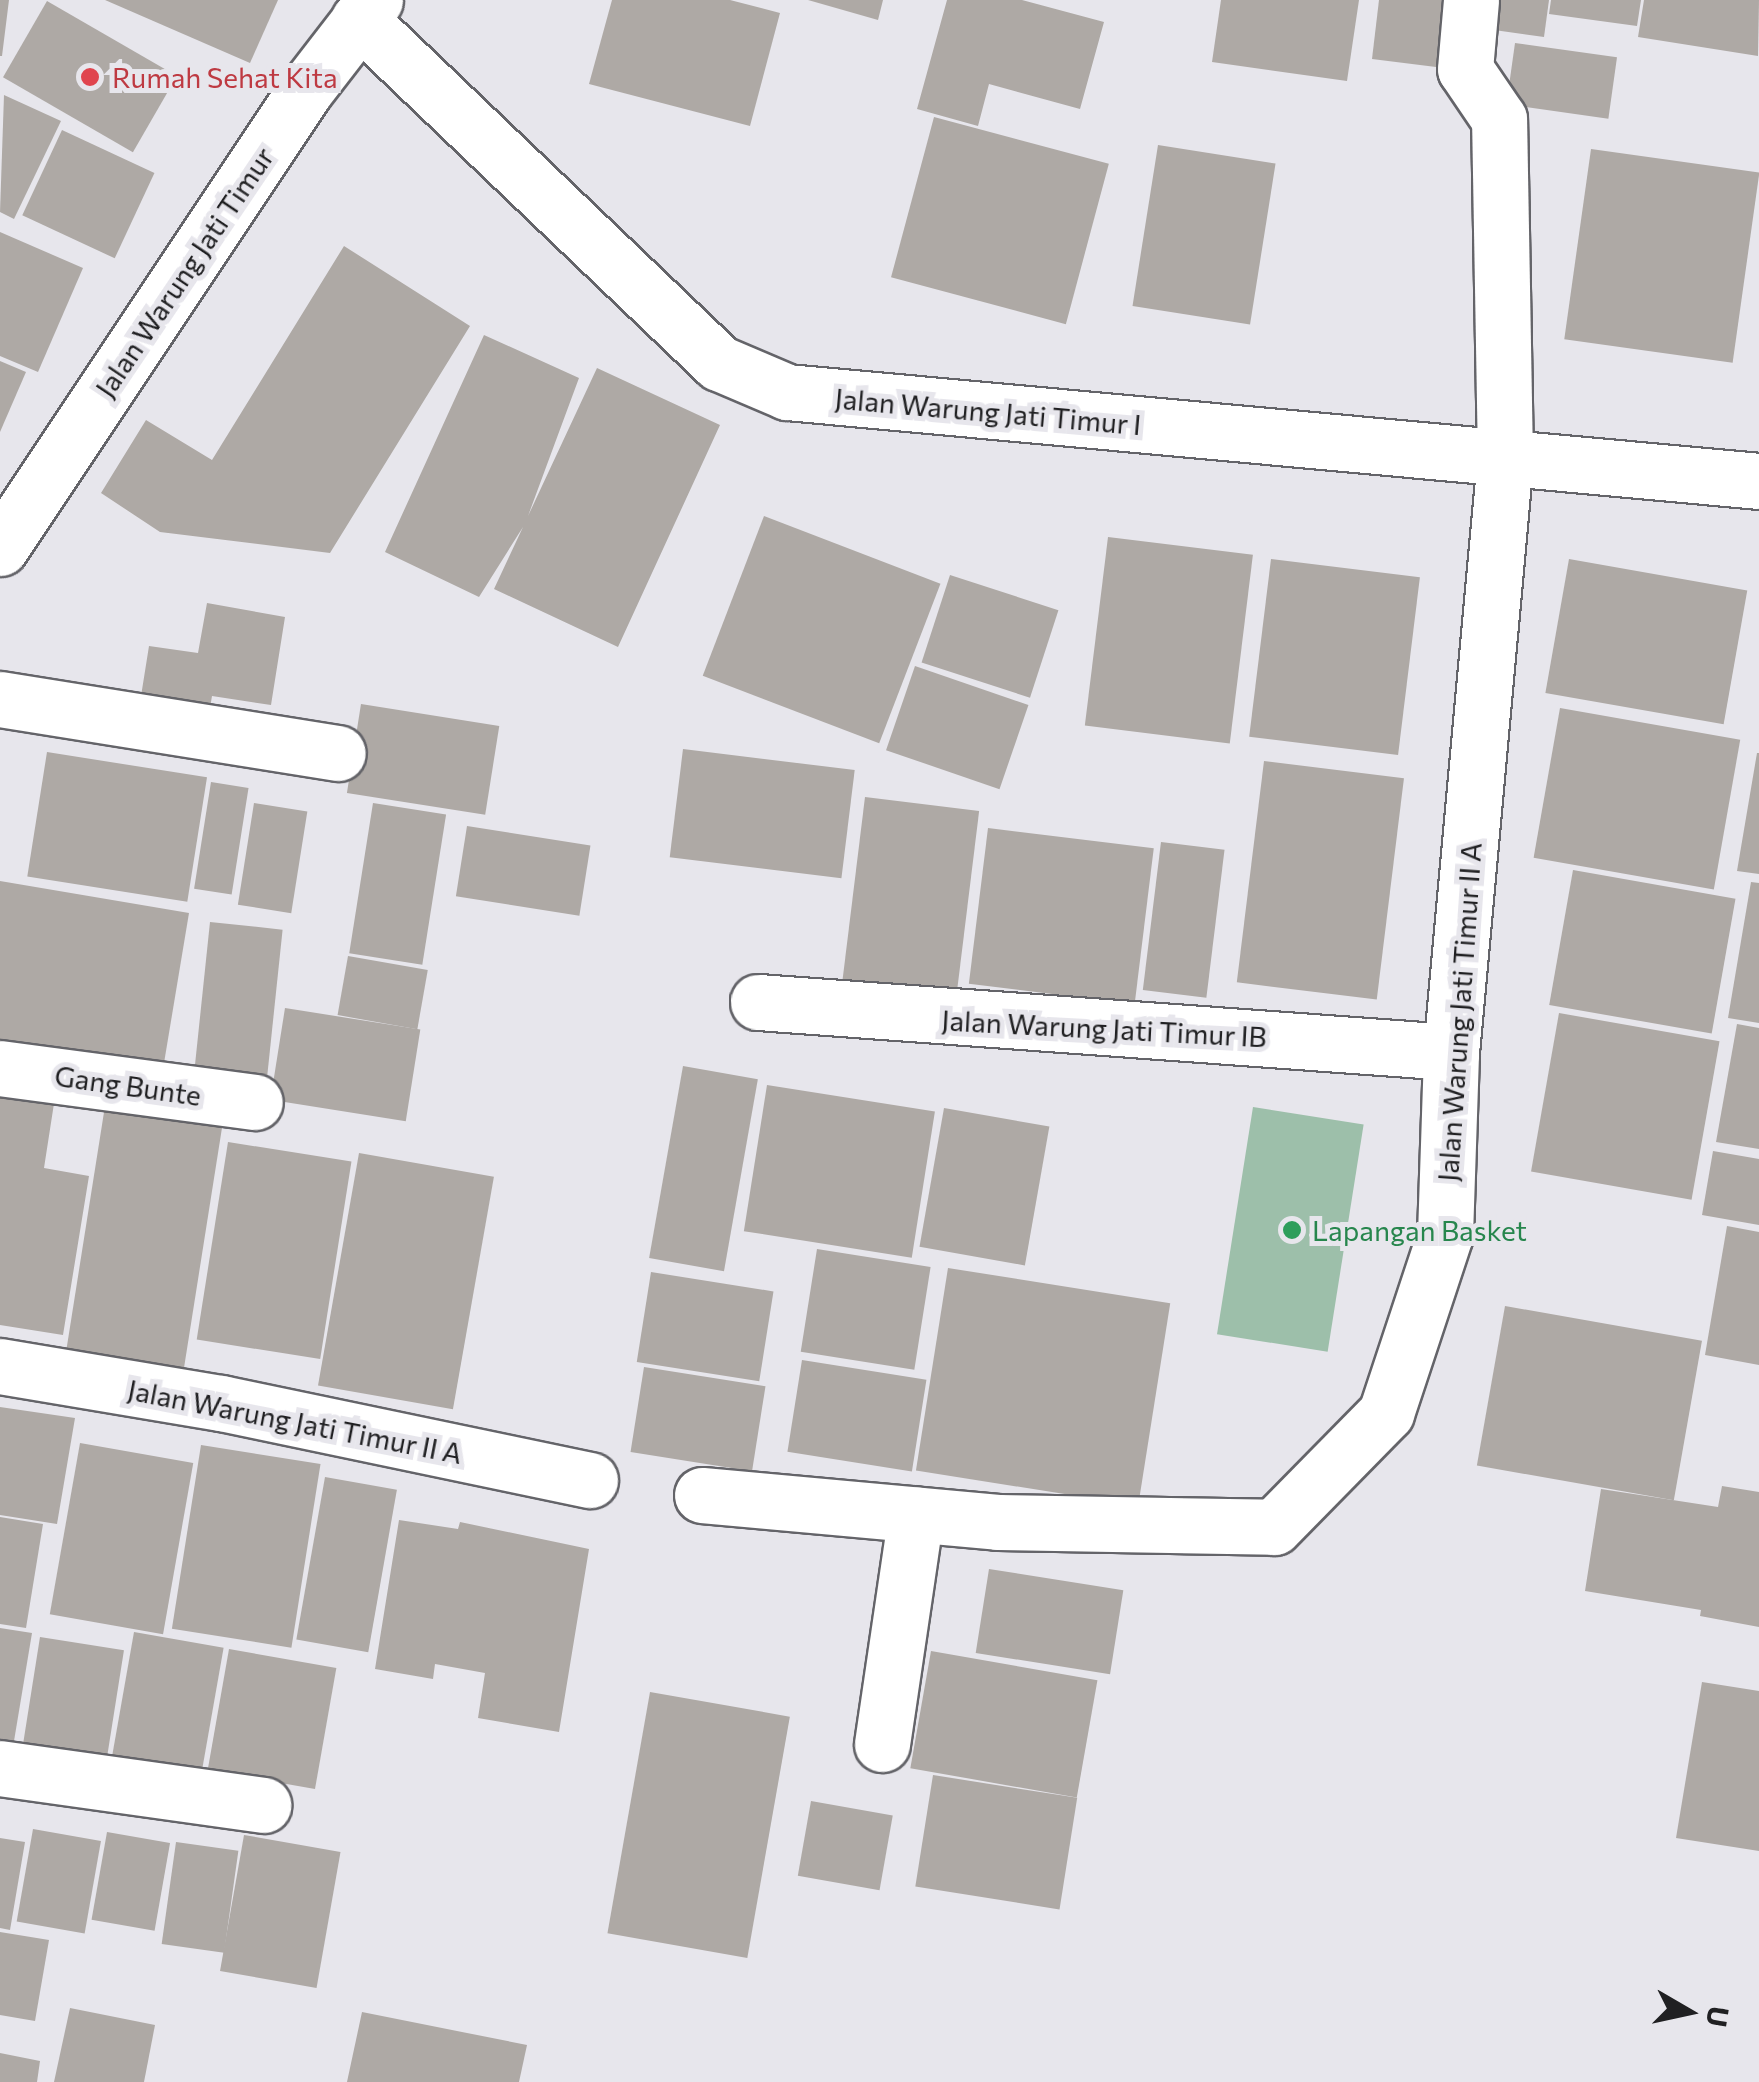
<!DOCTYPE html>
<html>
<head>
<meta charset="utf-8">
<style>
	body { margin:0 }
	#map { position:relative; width:1759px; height:2082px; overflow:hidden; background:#e7e6ec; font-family:Commissioner,sans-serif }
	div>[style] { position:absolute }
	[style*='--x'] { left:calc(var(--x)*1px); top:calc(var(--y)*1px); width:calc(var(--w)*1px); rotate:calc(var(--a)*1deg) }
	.green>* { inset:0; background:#9dbfaa; transform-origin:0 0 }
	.building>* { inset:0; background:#aea9a5; transform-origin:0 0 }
	.roads { filter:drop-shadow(2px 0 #646469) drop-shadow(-2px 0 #646469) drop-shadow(0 2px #646469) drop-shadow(0 -2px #646469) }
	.minor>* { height:55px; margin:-27.5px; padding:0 27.5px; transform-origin:27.5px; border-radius:27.5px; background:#fff }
	.major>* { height:55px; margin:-27.5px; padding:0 27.5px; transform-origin:27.5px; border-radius:27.5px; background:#fff }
	.dots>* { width:28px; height:28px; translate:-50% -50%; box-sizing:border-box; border:5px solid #e7e6ec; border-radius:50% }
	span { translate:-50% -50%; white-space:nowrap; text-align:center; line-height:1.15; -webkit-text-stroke:10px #e7e6ec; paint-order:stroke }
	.health-label { font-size:28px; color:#be3a42 }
	.left { translate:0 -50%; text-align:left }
	.street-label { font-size:28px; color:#202022 }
	.leisure-label { font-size:28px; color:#27864d }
	.north { position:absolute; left:1639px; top:1962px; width:100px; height:100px; -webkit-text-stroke:8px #e7e6ec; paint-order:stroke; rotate:99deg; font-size:28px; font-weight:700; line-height:40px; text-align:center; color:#202022 }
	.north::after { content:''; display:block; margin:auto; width:35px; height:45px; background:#202022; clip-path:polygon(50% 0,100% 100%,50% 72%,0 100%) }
</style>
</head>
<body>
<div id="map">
	<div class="green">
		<i style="left:1253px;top:1107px;width:112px;height:230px;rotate:9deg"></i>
	</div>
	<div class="building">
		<i style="clip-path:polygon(0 0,9px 0,2px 56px,0 56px)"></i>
		<i style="clip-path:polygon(105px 0,278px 0,250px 63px)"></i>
		<i style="clip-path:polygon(612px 0,730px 0,780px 13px,750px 126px,589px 84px)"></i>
		<i style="clip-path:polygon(808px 0,883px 0,878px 20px)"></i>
		<i style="clip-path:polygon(947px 0,1022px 0,1104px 22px,1080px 109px,989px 84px,978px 126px,917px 109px)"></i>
		<i style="clip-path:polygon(1221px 0,1359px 0,1347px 81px,1212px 62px)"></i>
		<i style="clip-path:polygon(1379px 0,1462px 0,1452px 69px,1372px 59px)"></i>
		<i style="clip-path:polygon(1484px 0,1549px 0,1544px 37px,1480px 28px)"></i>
		<i style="clip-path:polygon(1551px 0,1641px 0,1637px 26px,1549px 14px)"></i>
		<i style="clip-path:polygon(1644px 0,1759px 0,1758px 56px,1638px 37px)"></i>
		<i style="left:47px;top:1px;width:150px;height:88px;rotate:30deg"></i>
		<i style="left:1515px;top:43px;width:103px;height:62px;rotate:8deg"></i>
		<i style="clip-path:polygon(4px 95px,61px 121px,14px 219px,0 212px)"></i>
		<i style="left:934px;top:117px;width:181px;height:166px;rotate:15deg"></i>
		<i style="left:62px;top:130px;width:102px;height:94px;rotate:25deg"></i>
		<i style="left:1158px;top:145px;width:119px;height:163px;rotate:9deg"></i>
		<i style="left:1591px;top:149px;width:170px;height:192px;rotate:8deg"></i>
		<i style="clip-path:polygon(0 232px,83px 268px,38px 372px,0 356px)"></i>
		<i style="clip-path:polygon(344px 246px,470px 326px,330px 553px,160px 532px,101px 493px,146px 420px,212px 460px)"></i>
		<i style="clip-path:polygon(484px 335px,579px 378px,528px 516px,597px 368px,720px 425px,618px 647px,494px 589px,523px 527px,479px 597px,385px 552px)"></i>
		<i style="clip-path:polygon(0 361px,26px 372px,0 432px)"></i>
		<i style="left:764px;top:516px;width:189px;height:171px;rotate:21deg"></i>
		<i style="left:1108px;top:537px;width:146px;height:190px;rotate:7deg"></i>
		<i style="left:1271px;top:559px;width:150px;height:179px;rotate:7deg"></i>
		<i style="left:1569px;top:559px;width:181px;height:136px;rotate:10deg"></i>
		<i style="left:950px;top:575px;width:114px;height:92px;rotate:18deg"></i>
		<i style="clip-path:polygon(207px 603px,285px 617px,271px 705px,212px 696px,207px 726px,138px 715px,149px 646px,198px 653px)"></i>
		<i style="left:915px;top:666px;width:120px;height:89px;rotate:19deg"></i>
		<i style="left:361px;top:704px;width:140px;height:90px;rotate:9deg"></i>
		<i style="left:1560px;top:708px;width:183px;height:152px;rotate:10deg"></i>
		<i style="left:683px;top:749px;width:173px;height:109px;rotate:7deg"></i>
		<i style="left:47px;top:752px;width:162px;height:126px;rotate:9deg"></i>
		<i style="clip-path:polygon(1757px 753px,1759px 753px,1759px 874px,1737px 871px)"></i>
		<i style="left:1264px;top:761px;width:141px;height:223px;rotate:7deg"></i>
		<i style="left:211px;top:782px;width:38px;height:108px;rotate:9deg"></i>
		<i style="left:865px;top:797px;width:115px;height:193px;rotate:7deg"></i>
		<i style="left:254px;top:803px;width:54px;height:103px;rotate:9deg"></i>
		<i style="left:373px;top:803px;width:74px;height:152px;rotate:9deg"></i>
		<i style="left:467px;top:826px;width:125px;height:71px;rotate:9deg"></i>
		<i style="left:988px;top:828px;width:167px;height:157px;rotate:7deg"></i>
		<i style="left:1161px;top:842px;width:64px;height:149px;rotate:7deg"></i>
		<i style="left:1573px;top:870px;width:165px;height:137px;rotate:10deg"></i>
		<i style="clip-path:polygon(0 881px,189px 913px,162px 1075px,0 1049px)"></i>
		<i style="clip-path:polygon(1751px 882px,1759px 883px,1759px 1023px,1728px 1018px)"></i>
		<i style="left:210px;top:922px;width:73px;height:155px;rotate:6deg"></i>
		<i style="left:348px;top:956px;width:81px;height:60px;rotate:10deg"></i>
		<i style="left:285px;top:1008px;width:137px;height:93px;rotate:9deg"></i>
		<i style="left:1559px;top:1013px;width:163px;height:161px;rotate:10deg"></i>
		<i style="clip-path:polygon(1737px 1024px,1759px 1028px,1759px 1149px,1716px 1142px)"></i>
		<i style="left:683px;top:1066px;width:76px;height:195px;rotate:10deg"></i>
		<i style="left:767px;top:1085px;width:170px;height:148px;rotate:9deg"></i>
		<i style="left:108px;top:1087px;width:119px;height:272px;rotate:9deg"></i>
		<i style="clip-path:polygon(0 1089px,55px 1097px,44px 1168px,89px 1176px,63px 1335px,0 1325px)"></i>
		<i style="left:944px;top:1108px;width:107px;height:141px;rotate:10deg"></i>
		<i style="left:228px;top:1142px;width:125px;height:200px;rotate:9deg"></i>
		<i style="clip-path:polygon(1713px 1151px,1759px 1159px,1759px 1225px,1702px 1215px)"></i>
		<i style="left:359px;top:1153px;width:137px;height:236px;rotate:10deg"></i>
		<i style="clip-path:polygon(1727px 1226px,1759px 1232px,1759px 1365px,1705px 1355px)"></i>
		<i style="left:817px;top:1249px;width:115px;height:104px;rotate:9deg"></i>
		<i style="left:948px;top:1268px;width:225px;height:205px;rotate:9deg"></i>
		<i style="left:651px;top:1272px;width:124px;height:91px;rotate:9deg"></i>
		<i style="left:1505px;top:1306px;width:200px;height:162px;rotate:10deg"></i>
		<i style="left:802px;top:1360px;width:126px;height:93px;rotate:9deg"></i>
		<i style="left:644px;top:1367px;width:123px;height:86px;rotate:9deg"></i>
		<i style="clip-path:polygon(0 1407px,75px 1418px,57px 1524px,0 1515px)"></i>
		<i style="left:80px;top:1443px;width:115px;height:174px;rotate:10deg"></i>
		<i style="left:201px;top:1445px;width:121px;height:186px;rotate:9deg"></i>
		<i style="left:325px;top:1477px;width:73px;height:165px;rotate:10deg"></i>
		<i style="clip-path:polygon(1722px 1486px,1759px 1492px,1759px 1627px,1700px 1616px,1701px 1610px,1585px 1591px,1601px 1489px,1718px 1507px)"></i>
		<i style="clip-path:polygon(0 1517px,43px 1524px,26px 1628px,0 1624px)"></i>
		<i style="clip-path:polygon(399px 1520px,458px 1529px,460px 1522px,589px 1549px,559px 1732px,478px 1718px,485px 1673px,435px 1664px,433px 1679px,375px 1669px)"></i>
		<i style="left:989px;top:1569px;width:136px;height:85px;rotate:9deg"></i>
		<i style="clip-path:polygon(0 1628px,32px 1633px,10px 1765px,0 1763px)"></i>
		<i style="left:134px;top:1632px;width:91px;height:134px;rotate:10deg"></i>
		<i style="left:40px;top:1637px;width:85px;height:109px;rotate:9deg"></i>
		<i style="left:229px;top:1649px;width:109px;height:123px;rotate:10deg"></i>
		<i style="left:931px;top:1651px;width:169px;height:119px;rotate:10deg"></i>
		<i style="clip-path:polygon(1702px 1682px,1759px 1691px,1759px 1851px,1676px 1838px)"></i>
		<i style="left:650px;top:1692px;width:142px;height:245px;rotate:10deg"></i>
		<i style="left:933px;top:1775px;width:146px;height:113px;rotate:9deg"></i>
		<i style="left:811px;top:1801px;width:83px;height:76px;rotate:10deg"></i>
		<i style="left:33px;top:1829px;width:69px;height:94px;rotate:10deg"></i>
		<i style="left:107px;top:1832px;width:64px;height:89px;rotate:10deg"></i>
		<i style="left:244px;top:1835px;width:98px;height:138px;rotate:10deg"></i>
		<i style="clip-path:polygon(0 1838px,25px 1842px,10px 1930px,0 1928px)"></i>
		<i style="left:176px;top:1842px;width:63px;height:103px;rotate:8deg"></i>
		<i style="clip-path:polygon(0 1932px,49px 1940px,35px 2021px,0 2015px)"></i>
		<i style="clip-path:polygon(70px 2008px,155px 2025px,144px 2082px,54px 2082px)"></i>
		<i style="clip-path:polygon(362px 2012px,527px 2045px,519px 2082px,347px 2082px)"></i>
		<i style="clip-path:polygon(0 2053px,40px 2061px,37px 2082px,0 2082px)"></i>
	</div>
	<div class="roads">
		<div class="minor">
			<i style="--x:359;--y:19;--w:498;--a:43.7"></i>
			<i style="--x:719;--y:363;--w:74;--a:23.1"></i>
			<i style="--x:787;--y:392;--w:976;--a:5.23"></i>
			<i style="--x:0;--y:699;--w:342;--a:9.1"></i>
			<i style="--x:758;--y:1002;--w:695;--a:4.13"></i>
			<i style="--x:0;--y:1068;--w:257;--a:7.6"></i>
			<i style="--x:0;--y:1366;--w:224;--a:9.5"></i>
			<i style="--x:221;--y:1403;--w:377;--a:11.8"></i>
			<i style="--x:702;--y:1495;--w:297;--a:5.2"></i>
			<i style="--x:998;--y:1522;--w:276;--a:1"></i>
			<i style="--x:1274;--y:1527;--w:160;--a:-45.5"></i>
			<i style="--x:1386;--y:1413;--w:188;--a:-71.7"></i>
			<i style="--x:1445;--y:1235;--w:183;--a:-88.1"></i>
			<i style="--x:1451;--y:1052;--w:595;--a:-84.8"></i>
			<i style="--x:1505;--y:459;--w:340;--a:-91"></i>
			<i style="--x:1499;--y:119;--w:60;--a:-124.2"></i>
			<i style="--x:1465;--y:69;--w:69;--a:-85"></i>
			<i style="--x:882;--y:1744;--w:232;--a:-81.6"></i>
			<i style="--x:0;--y:1768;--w:266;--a:8"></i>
		</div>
		<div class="major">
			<i style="--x:0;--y:548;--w:548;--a:-56.31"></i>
			<i style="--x:304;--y:92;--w:116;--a:-52.3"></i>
		</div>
	</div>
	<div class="dots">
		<i style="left:90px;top:77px;background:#e0444e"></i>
		<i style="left:1292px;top:1230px;background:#2e9e5b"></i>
	</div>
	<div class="health-label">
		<span class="left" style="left:112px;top:77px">Rumah Sehat Kita</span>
	</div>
	<div class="street-label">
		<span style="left:184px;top:272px;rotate:-56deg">Jalan Warung Jati Timur</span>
		<span style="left:988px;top:411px;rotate:5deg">Jalan Warung Jati Timur I</span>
		<span style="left:1459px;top:1012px;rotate:-86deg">Jalan Warung Jati Timur II A</span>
		<span style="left:1104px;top:1028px;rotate:3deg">Jalan Warung Jati Timur IB</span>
		<span style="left:128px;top:1085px;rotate:8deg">Gang Bunte</span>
		<span style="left:295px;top:1421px;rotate:11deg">Jalan Warung Jati Timur II A</span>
	</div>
	<div class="leisure-label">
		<span class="left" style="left:1312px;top:1230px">Lapangan Basket</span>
	</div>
	<div class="north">U</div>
</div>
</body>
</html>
